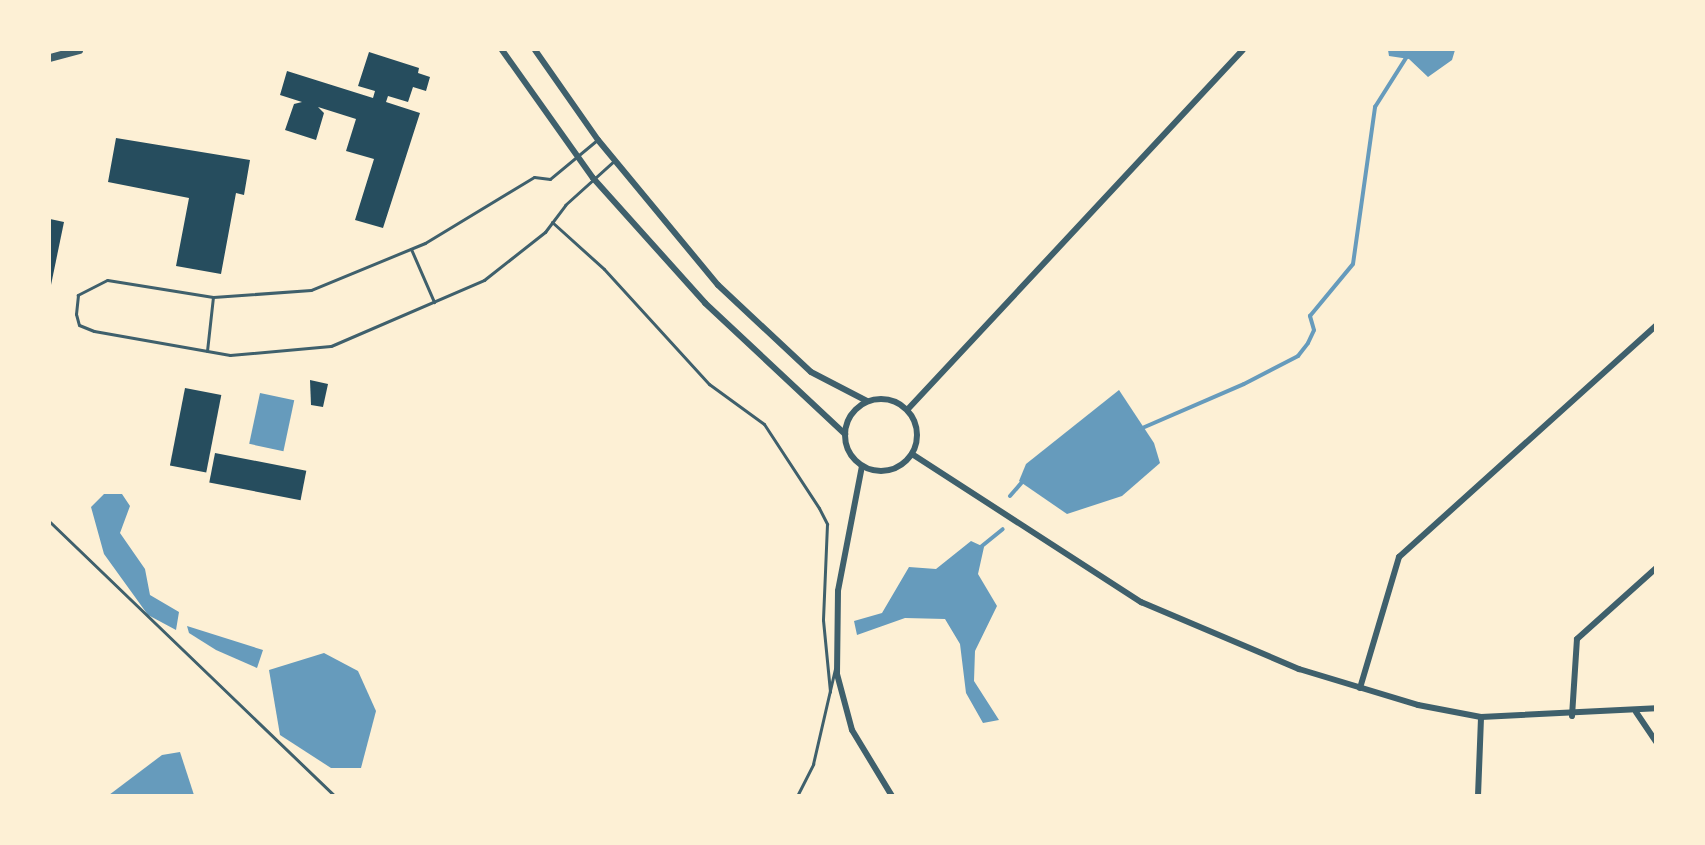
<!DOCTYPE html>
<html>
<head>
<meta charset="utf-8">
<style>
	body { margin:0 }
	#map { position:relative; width:1705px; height:845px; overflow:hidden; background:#fdf0d5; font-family:Karla,sans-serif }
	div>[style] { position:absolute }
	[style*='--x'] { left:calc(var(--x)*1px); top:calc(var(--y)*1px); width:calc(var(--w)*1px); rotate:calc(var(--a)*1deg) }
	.water>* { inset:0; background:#669bbc; transform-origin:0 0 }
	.stream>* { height:4px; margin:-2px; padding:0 2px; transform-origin:2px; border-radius:2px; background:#669bbc }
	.building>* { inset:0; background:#264d5e; transform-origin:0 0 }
	.service>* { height:3px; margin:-1.5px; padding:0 1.5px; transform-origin:1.5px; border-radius:1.5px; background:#3f606c }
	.minor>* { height:6px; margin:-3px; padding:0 3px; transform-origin:3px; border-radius:3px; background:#3f606c }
	.minor>.ring { margin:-3px; padding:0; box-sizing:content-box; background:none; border:6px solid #3f606c; border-radius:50% }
	.tertiary>* { height:8px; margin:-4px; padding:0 4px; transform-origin:4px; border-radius:4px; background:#3f606c }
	span { translate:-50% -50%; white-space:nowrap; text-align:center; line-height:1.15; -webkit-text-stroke:4.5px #fdf0d5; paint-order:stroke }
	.frame { position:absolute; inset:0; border:51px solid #fdf0d5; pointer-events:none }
</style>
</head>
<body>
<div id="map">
	<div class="water">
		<i style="clip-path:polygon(1388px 50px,1455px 50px,1452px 60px,1428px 77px,1409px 59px,1389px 56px)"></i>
		<i style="clip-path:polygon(1119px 390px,1154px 443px,1160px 463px,1122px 496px,1067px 514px,1019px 481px,1026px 464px)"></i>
		<i style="left:260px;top:393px;width:35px;height:52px;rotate:12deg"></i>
		<i style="clip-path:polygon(104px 494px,122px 494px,130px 506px,120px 533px,145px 569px,150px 595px,179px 612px,176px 630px,148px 615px,104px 554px,91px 507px)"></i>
		<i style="clip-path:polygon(971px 541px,984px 547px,978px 574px,997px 606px,975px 651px,974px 681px,999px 720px,983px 723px,966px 693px,960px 644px,945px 619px,905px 618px,857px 635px,854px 621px,882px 613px,909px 567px,936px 569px)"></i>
		<i style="clip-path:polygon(187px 626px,263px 650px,257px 668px,216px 650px,189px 633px)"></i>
		<i style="clip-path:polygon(324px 653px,358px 671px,376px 711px,361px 768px,331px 768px,280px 735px,269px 670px)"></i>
		<i style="clip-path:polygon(180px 752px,194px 795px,109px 795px,162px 755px)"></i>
	</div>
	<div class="stream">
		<i style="--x:1140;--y:429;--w:113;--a:-23.4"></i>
		<i style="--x:1244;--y:384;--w:61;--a:-27.4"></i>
		<i style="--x:1298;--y:356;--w:16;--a:-52"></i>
		<i style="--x:1308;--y:343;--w:14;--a:-65"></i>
		<i style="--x:1314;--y:330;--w:15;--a:-106"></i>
		<i style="--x:1310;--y:316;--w:67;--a:-50.4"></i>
		<i style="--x:1353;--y:264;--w:159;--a:-82"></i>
		<i style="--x:1375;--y:107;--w:67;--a:-57.7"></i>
		<i style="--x:1010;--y:496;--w:18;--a:-49"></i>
		<i style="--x:977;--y:550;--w:33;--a:-39"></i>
	</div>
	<div class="building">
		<i style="clip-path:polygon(369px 52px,419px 68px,418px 73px,430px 77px,426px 91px,413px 87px,408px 102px,388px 96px,386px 102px,420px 113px,383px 228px,355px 220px,374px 159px,346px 151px,356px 119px,318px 107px,324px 113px,316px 140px,285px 130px,294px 104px,302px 102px,280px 95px,287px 71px,373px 98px,375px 91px,358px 86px)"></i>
		<i style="clip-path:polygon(116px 138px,250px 160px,244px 195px,236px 193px,221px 274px,176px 266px,189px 198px,108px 182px)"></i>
		<i style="clip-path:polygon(50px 219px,64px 222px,51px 285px,50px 285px)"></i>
		<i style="clip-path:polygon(310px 380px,328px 384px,323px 407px,311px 405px)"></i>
		<i style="left:185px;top:388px;width:37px;height:79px;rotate:11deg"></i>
		<i style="left:215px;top:453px;width:93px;height:30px;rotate:11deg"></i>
	</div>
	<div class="service">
		<i style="--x:597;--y:140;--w:61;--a:140.3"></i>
		<i style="--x:550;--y:179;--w:16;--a:-173"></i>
		<i style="--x:534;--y:177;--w:127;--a:148.8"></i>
		<i style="--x:425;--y:243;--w:123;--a:157.6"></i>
		<i style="--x:311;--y:290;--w:98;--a:175.9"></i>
		<i style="--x:213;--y:297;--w:107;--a:-170.9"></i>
		<i style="--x:107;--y:280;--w:33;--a:153"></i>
		<i style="--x:78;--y:295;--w:19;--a:96"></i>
		<i style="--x:76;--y:314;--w:11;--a:75"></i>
		<i style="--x:79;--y:325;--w:16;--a:22"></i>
		<i style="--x:94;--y:331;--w:138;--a:10"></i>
		<i style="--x:230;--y:355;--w:101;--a:-5.1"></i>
		<i style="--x:331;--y:346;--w:167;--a:-23.3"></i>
		<i style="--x:484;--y:280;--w:78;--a:-38.2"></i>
		<i style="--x:545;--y:232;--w:34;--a:-53"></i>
		<i style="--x:565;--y:205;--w:67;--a:-42"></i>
		<i style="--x:552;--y:222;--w:70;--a:42.1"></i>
		<i style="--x:604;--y:269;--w:156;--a:47.6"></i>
		<i style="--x:709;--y:384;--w:68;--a:36"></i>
		<i style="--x:764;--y:424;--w:100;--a:56.8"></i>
		<i style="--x:819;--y:508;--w:18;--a:63"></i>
		<i style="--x:827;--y:524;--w:96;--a:92.4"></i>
		<i style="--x:823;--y:620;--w:72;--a:84.4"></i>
		<i style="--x:411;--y:249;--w:58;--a:66.5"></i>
		<i style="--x:207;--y:351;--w:54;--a:-83.7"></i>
		<i style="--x:50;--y:522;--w:395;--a:43.9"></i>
		<i style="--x:797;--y:796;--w:36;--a:-63"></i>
		<i style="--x:813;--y:764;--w:98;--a:-77"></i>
	</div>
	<div class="minor">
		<i style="--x:502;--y:50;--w:157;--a:54.6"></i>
		<i style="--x:593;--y:178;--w:168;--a:48.1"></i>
		<i style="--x:705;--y:303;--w:192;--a:43.1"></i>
		<i style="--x:535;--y:50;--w:110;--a:55"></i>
		<i style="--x:598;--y:140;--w:188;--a:50.4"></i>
		<i style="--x:718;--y:285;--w:127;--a:43.1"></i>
		<i style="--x:811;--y:372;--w:63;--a:27.4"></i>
		<i class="ring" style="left:845px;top:399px;width:66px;height:66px"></i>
		<i style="--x:908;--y:409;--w:491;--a:-47"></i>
		<i style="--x:912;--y:454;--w:273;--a:32.9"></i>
		<i style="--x:1141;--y:602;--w:172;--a:23"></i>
		<i style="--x:1299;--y:669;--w:124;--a:16.8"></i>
		<i style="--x:1418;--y:705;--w:64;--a:10.8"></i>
		<i style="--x:1481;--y:717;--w:175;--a:-2.9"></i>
		<i style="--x:862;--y:466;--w:127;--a:100.9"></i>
		<i style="--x:838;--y:591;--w:83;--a:90.7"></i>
		<i style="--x:837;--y:674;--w:58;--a:75"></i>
		<i style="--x:852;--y:730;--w:77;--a:58.8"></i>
		<i style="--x:1360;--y:688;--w:137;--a:-73.4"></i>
		<i style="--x:1399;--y:557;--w:346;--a:-42"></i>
		<i style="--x:1636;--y:712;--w:36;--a:56"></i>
		<i style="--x:1572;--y:716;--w:77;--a:-86.3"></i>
		<i style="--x:1577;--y:639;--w:106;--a:-41.9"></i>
		<i style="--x:1478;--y:796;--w:79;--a:-87.8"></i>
	</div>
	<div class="tertiary">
		<i style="--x:50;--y:58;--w:30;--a:-15"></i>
	</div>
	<div class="frame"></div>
</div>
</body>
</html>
